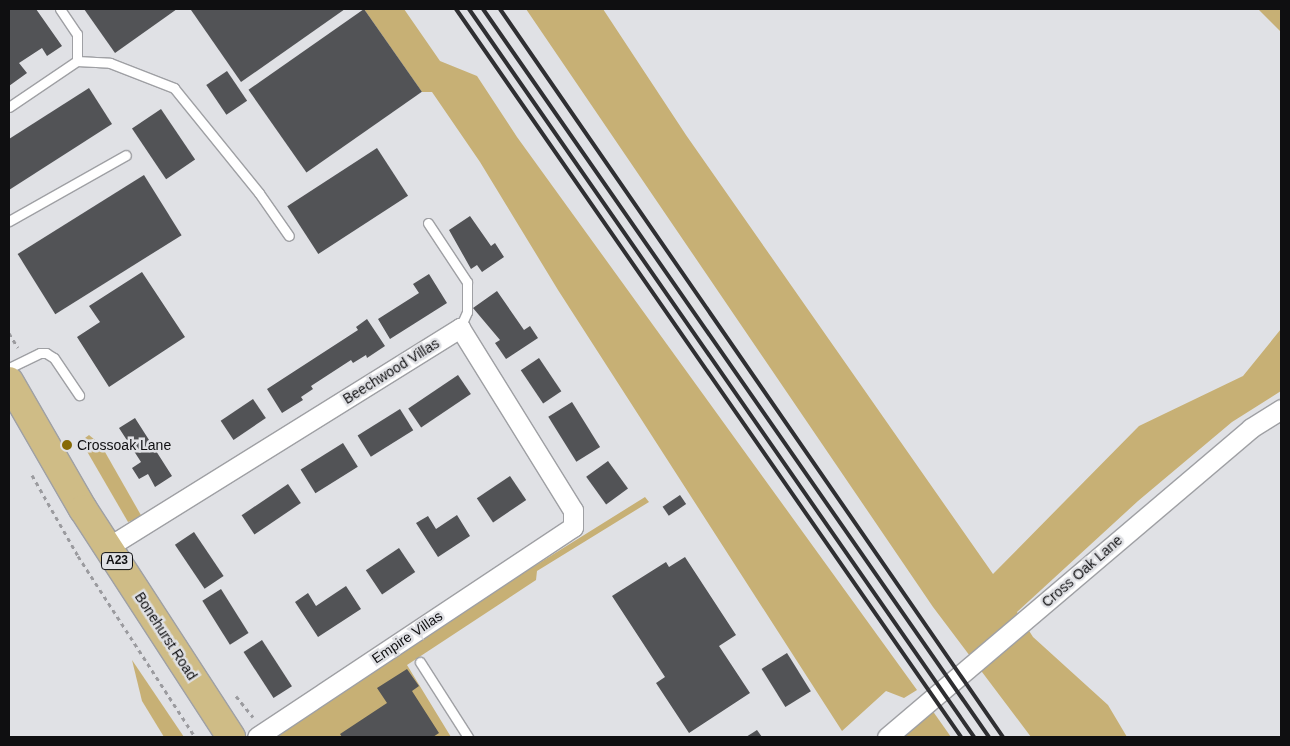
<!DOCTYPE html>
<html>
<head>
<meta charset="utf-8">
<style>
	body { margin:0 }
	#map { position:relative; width:1290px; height:746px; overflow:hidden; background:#e0e1e5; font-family:Helvetica,sans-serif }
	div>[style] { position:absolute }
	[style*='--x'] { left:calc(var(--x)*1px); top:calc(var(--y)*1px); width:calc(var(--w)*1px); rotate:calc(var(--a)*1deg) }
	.green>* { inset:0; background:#c7b075 }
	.building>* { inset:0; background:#525356; transform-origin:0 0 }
	.path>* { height:3px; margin-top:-1.5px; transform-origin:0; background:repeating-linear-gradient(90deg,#9b9b9f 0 4px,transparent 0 8px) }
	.roads { filter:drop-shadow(1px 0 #9fa0a4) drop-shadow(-1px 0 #9fa0a4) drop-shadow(0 1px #9fa0a4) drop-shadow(0 -1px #9fa0a4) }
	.service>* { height:9px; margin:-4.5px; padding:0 4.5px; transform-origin:4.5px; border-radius:4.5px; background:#fff }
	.minor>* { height:19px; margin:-9.5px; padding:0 9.5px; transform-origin:9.5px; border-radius:9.5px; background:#fff }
	.primary>* { height:28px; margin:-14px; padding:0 14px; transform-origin:14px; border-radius:14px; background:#cfbc86 }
	.rail>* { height:4px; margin:-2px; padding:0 2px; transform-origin:2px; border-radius:2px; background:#2f2f32 }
	.dots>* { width:14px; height:14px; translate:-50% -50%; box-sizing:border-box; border:2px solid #e0e1e5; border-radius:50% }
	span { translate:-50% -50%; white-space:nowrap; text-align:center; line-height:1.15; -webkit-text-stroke:5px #e0e1e5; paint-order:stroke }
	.shield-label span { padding:1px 4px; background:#e0e1e5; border:1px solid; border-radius:4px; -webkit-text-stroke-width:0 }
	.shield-label { font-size:12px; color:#0f0f11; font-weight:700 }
	.street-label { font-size:14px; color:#0f0f11 }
	.poi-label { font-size:14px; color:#0f0f11 }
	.left { translate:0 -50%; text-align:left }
	.frame { position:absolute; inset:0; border:10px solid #0f0f11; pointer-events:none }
</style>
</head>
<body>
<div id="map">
	<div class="green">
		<i style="clip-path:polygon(364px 9px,404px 9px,440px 61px,477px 76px,517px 137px,917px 690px,904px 698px,886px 691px,842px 731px,558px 290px,480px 162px,432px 92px,422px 92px)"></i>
		<i style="clip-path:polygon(526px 9px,603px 9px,686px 135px,993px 574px,1139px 426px,1243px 376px,1281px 329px,1281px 391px,1232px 422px,1138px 501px,1017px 612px,1033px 637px,1108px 705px,1127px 737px,1031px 737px,933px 607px)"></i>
		<i style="clip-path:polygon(1258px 9px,1281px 9px,1281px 32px)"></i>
		<i style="clip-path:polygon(89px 435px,101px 445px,142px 517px,128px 522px,81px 441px)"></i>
		<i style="clip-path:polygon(645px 497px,649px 502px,537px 571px,536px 580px,407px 665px,451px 737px,275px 737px,504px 585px)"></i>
		<i style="clip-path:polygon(132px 660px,184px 737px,164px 737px,142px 701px)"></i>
		<i style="clip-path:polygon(932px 710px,951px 737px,900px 737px)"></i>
	</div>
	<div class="building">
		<i style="clip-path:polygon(9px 9px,36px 9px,62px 46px,47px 56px,42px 48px,19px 63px,27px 73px,9px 86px)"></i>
		<i style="clip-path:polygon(84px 9px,177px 9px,115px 53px)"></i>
		<i style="clip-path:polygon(193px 9px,345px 9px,241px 82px,191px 10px)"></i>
		<i style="left:364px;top:9px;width:101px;height:141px;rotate:55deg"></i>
		<i style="left:227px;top:71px;width:36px;height:25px;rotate:56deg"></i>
		<i style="clip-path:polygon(89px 88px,112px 124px,9px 190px,9px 139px)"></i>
		<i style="left:161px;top:109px;width:61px;height:35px;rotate:56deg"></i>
		<i style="left:377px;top:148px;width:57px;height:107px;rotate:57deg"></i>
		<i style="left:144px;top:175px;width:71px;height:149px;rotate:58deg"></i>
		<i style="clip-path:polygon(470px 216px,491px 246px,495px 243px,504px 257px,482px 272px,477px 265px,471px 269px,449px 230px)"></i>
		<i style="clip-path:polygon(142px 272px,185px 337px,109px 387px,77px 337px,100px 322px,89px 306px)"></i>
		<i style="clip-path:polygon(429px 274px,447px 303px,390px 339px,378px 319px,419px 293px,413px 284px)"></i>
		<i style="clip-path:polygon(497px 291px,524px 330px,530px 326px,538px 338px,506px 359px,495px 343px,500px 340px,473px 308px)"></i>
		<i style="clip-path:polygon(367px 319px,385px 346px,367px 358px,366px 355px,353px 363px,351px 360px,311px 386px,313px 389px,301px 397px,303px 400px,282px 413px,267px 389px,358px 330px,356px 327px)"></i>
		<i style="left:539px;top:358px;width:40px;height:22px;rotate:56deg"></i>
		<i style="left:458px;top:375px;width:23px;height:60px;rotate:56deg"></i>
		<i style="left:253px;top:399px;width:23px;height:39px;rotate:56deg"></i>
		<i style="left:572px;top:402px;width:53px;height:28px;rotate:58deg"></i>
		<i style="left:400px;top:409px;width:25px;height:50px;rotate:58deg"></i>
		<i style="clip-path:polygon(135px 418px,172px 476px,155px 487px,148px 474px,139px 479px,132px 468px,141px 462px,119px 428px)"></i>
		<i style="left:343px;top:443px;width:28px;height:50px;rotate:58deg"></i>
		<i style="left:608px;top:461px;width:34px;height:27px;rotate:54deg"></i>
		<i style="left:510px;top:476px;width:29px;height:40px;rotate:56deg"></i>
		<i style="left:288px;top:484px;width:23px;height:56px;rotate:56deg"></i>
		<i style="left:680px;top:495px;width:11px;height:21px;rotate:56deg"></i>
		<i style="clip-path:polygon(457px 515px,470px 536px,438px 557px,416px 523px,428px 516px,436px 529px)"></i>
		<i style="left:194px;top:532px;width:53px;height:23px;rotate:56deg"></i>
		<i style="left:399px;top:548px;width:29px;height:40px;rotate:56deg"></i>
		<i style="clip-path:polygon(685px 557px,736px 635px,719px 646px,750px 693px,689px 733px,656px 683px,665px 677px,612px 596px,666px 562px,669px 567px)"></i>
		<i style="clip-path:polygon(346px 586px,361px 609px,318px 637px,295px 602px,308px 593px,316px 606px)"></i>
		<i style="left:221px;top:589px;width:52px;height:22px;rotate:58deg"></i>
		<i style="left:262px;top:640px;width:55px;height:22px;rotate:57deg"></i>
		<i style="left:787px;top:653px;width:45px;height:30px;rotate:58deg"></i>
		<i style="clip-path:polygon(407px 669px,419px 686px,412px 691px,439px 733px,433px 737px,342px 737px,340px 734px,387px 703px,377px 688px)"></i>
		<i style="clip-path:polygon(757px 730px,762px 737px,746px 737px)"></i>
	</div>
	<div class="path">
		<i style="--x:9;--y:333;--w:17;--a:59"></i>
		<i style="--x:32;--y:475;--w:93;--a:60.4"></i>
		<i style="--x:78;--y:556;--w:216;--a:57.1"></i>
		<i style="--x:236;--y:696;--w:27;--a:51"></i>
	</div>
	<div class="roads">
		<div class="service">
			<i style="--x:60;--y:9;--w:30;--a:56"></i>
			<i style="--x:77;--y:34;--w:27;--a:90"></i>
			<i style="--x:9;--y:107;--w:82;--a:-34.1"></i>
			<i style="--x:77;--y:61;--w:33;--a:3"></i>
			<i style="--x:110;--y:63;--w:69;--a:21.3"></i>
			<i style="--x:174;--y:88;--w:135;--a:51"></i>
			<i style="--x:259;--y:193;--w:52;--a:55.1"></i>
			<i style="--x:9;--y:221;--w:134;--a:-29.4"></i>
			<i style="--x:428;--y:223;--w:71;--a:56.5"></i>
			<i style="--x:467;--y:282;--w:30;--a:90"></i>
			<i style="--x:467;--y:312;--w:17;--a:114"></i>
			<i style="--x:9;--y:368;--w:34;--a:-26"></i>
			<i style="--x:40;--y:353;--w:6;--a:0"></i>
			<i style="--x:46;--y:353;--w:9;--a:32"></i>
			<i style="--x:54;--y:358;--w:45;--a:56"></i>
			<i style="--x:420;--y:662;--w:89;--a:57.4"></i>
		</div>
		<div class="minor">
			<i style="--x:108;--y:547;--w:415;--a:-31.9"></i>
			<i style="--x:460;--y:328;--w:214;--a:58.2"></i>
			<i style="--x:573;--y:510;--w:17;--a:90"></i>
			<i style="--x:573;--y:527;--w:379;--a:146.4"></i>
			<i style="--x:887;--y:737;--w:477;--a:-40.3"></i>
			<i style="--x:1251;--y:428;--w:36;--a:-32"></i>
		</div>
		<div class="primary">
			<i style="--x:9;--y:381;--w:148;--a:60"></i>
			<i style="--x:83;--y:509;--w:272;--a:57"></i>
		</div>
	</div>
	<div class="rail">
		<i style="--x:456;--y:9;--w:886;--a:55.25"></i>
		<i style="--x:469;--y:9;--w:886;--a:55.25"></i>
		<i style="--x:483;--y:9;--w:887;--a:55.2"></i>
		<i style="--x:500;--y:9;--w:885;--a:55.36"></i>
	</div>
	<div class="dots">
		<i style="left:67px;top:445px;background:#866a06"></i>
	</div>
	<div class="shield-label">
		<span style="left:117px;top:561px">A23</span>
	</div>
	<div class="street-label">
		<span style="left:391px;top:371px;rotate:-32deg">Beechwood Villas</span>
		<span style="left:1082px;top:571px;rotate:-41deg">Cross Oak Lane</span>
		<span style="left:166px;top:636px;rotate:57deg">Bonehurst Road</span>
		<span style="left:407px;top:637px;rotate:-34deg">Empire Villas</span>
	</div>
	<div class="poi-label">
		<span class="left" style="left:77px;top:445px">Crossoak Lane</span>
	</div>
	<div class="frame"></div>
</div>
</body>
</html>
